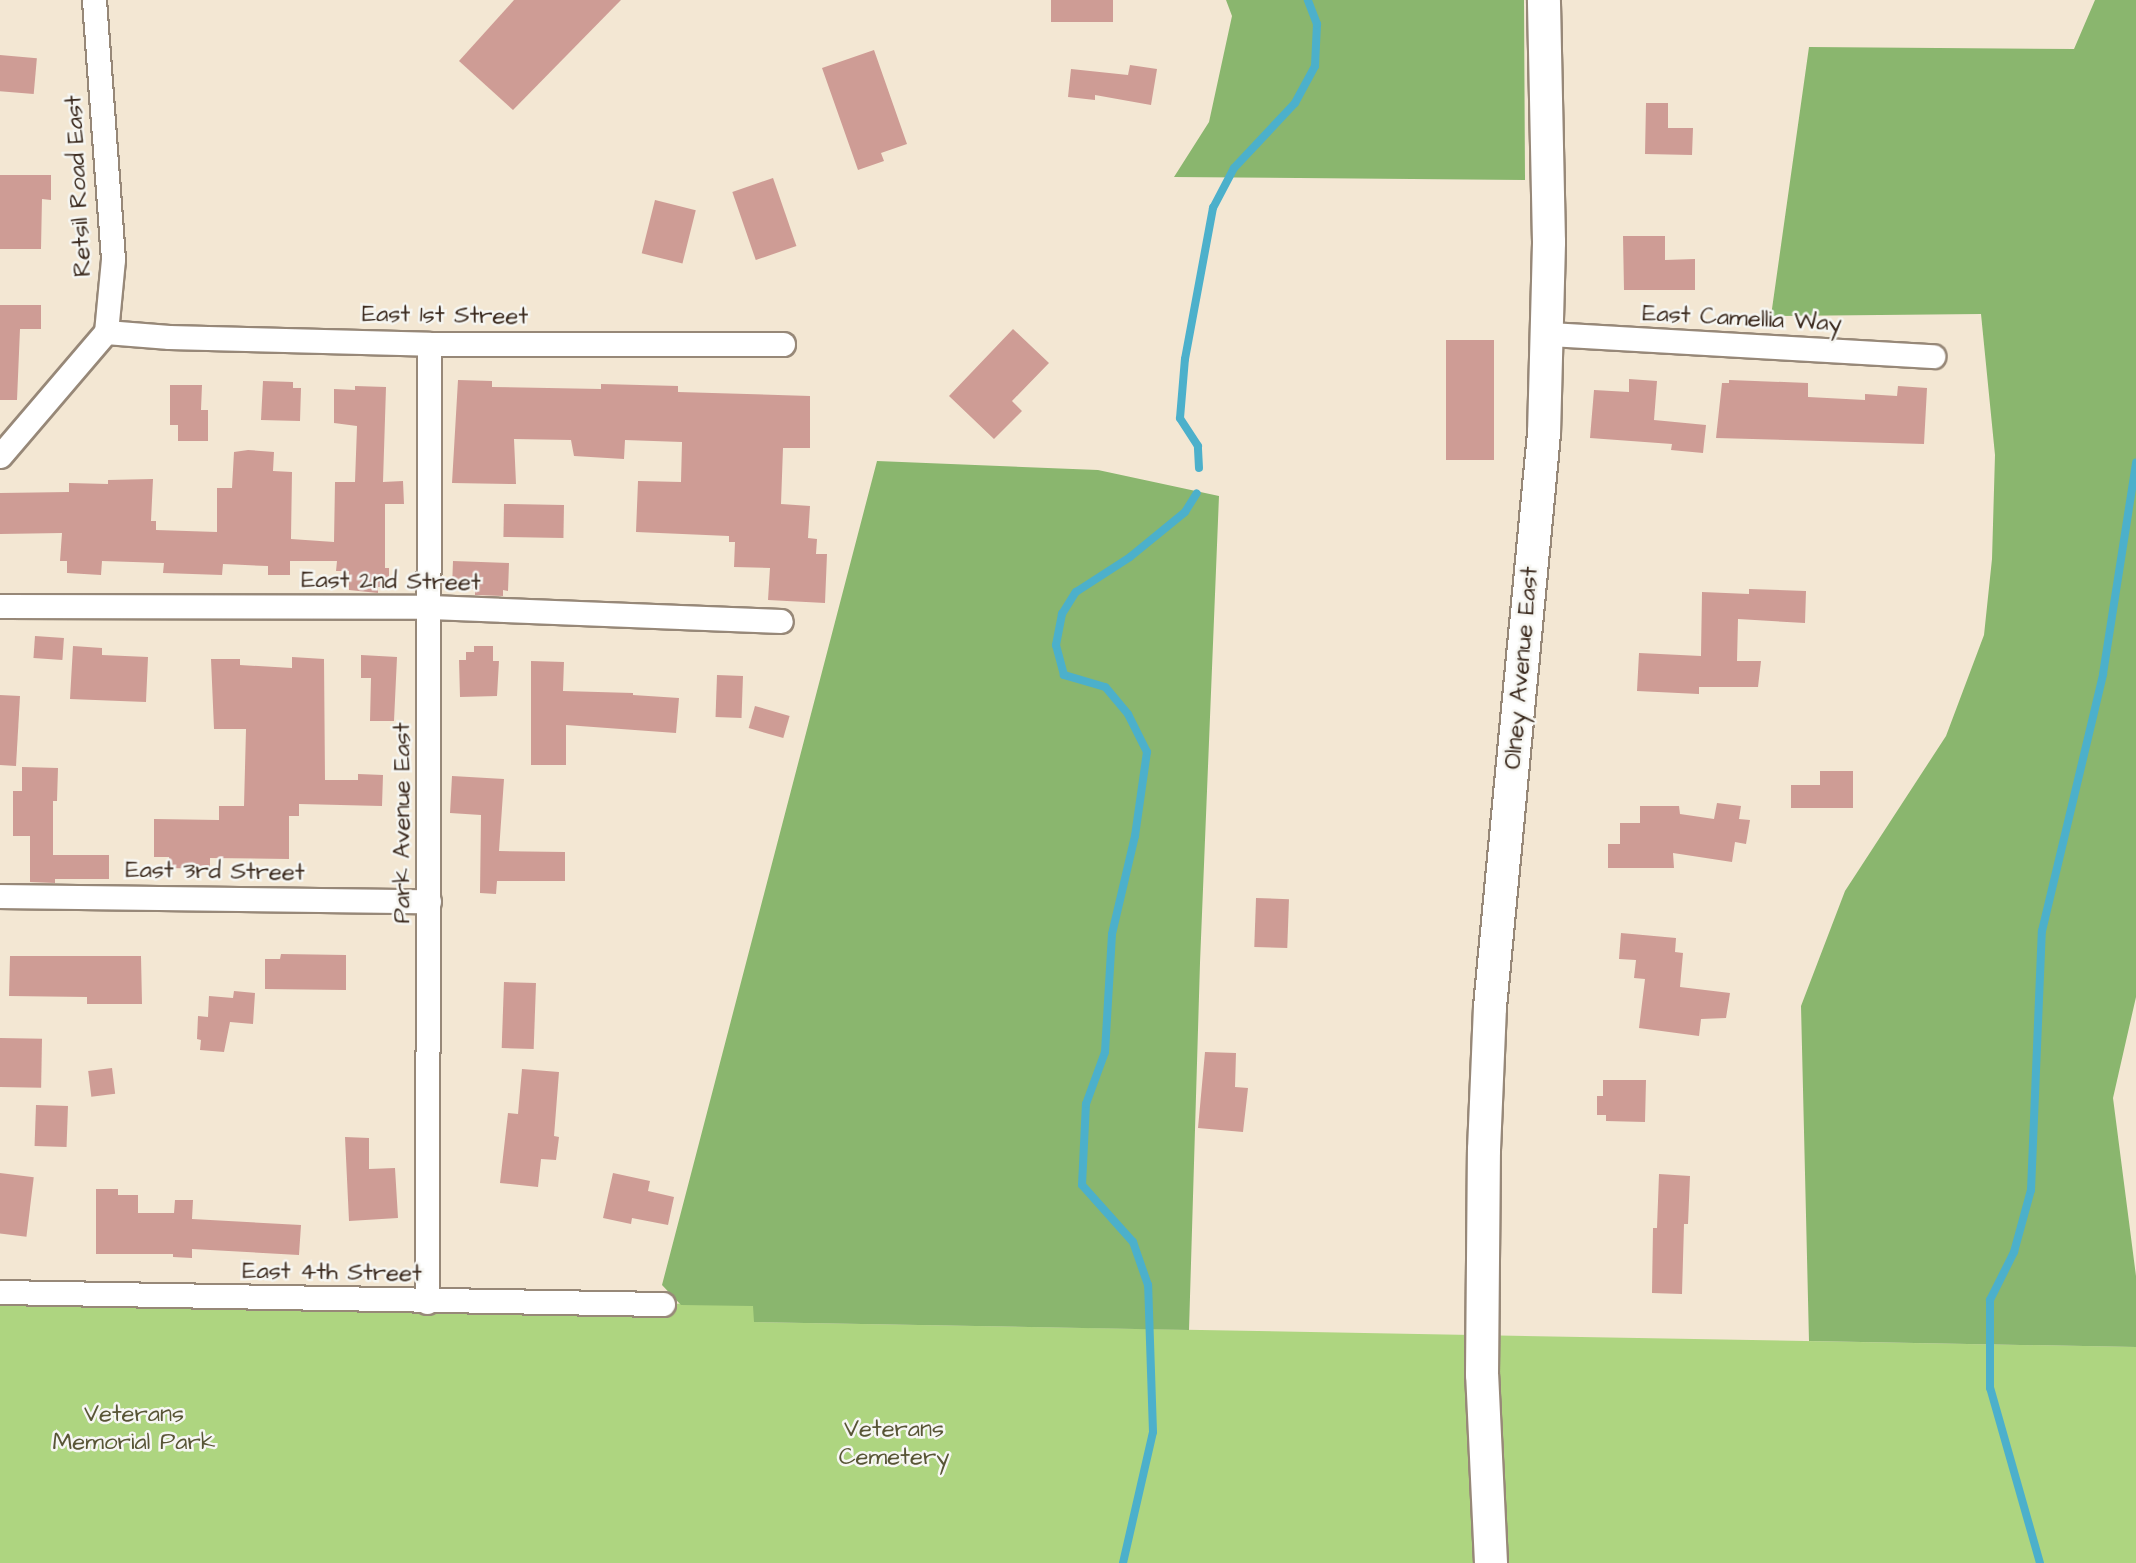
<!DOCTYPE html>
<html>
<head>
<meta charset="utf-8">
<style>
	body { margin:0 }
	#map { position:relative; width:2136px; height:1563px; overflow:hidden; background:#f3e7d3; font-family:"Architects Daughter",sans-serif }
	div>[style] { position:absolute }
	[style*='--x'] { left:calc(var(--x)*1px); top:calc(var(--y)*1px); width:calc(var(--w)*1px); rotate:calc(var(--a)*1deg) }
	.green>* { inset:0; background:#aed580 }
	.forest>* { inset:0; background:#8ab66e }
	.stream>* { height:8px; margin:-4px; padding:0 4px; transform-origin:4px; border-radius:4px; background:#4cb0cb }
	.building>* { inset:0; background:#ce9c95; transform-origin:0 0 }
	.roads { filter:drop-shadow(2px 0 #978878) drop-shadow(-2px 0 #978878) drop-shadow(0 2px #978878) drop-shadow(0 -2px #978878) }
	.street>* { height:23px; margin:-11.5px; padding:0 11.5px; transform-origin:11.5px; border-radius:11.5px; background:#fff }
	.secondary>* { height:32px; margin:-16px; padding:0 16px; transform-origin:16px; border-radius:16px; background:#fff }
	span { translate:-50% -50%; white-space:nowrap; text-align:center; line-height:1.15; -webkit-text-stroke:5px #f6f6f2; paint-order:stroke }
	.street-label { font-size:24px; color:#3b2a1e }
	.park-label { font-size:24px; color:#585536 }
</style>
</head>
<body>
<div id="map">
	<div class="green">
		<i style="clip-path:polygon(0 1292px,754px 1305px,754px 1322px,2136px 1347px,2136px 1563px,0 1563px)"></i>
	</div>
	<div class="forest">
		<i style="clip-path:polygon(1226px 0,1524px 0,1525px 180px,1174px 177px,1209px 122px,1232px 16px)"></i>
		<i style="clip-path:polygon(2095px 0,2136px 0,2136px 997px,2113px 1098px,2136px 1276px,2136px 1347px,1809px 1341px,1801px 1006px,1845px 891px,1946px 736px,1984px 635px,1992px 559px,1995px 455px,1981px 314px,1771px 316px,1809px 47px,2074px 49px)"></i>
		<i style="clip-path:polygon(877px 461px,1098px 470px,1219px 496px,1200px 963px,1189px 1330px,754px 1322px,753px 1306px,681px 1305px,662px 1285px)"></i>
	</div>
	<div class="stream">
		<i style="--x:1199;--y:468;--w:22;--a:-93"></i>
		<i style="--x:1198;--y:446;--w:33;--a:-123"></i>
		<i style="--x:1180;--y:418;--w:59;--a:-85.2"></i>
		<i style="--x:1185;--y:359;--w:154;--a:-79.5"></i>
		<i style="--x:1213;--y:208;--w:45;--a:-62.3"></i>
		<i style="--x:1234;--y:168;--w:89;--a:-46.8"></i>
		<i style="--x:1295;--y:103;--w:42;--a:-61.6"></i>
		<i style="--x:1315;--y:66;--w:42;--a:-87.3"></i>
		<i style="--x:1317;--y:24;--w:26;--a:-111"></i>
		<i style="--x:1123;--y:1563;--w:134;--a:-77.1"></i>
		<i style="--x:1153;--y:1432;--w:147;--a:-91.9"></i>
		<i style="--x:1148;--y:1285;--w:46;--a:-109.2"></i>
		<i style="--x:1133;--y:1242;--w:76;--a:-131.8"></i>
		<i style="--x:1082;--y:1185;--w:81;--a:-87.2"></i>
		<i style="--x:1086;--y:1104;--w:55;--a:-69.9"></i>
		<i style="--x:1105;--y:1052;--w:118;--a:-86.6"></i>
		<i style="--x:1112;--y:934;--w:101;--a:-76.8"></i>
		<i style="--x:1135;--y:836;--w:85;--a:-81.9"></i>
		<i style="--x:1147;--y:752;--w:42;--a:-116.6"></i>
		<i style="--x:1128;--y:714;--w:35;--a:-130"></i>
		<i style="--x:1105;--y:687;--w:43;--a:-163.7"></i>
		<i style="--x:1064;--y:675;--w:31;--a:-105"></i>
		<i style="--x:1056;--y:645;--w:32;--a:-79"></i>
		<i style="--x:1062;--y:614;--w:26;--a:-58"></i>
		<i style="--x:1076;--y:592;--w:64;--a:-32.9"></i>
		<i style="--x:1130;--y:557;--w:71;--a:-39.3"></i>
		<i style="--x:1185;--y:512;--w:22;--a:-58"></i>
		<i style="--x:2040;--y:1563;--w:182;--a:-105.9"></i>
		<i style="--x:1990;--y:1388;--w:88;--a:-90"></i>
		<i style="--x:1990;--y:1300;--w:54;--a:-63.4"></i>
		<i style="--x:2014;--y:1252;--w:64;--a:-74.7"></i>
		<i style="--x:2031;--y:1190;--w:259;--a:-87.6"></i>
		<i style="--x:2042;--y:931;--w:264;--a:-76.6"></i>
		<i style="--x:2103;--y:674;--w:214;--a:-81.1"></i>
	</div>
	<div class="building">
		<i style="clip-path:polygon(514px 0,621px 0,513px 110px,459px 61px)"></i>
		<i style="left:1051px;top:0;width:62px;height:22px"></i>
		<i style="clip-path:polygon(874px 50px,907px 144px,881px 153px,884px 161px,858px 170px,822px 68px)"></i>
		<i style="left:0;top:55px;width:37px;height:36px;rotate:5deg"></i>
		<i style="clip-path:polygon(1130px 65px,1157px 69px,1151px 105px,1095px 95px,1095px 100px,1068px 97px,1071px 69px,1128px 75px)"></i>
		<i style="clip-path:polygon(1646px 103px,1668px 103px,1668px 128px,1693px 128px,1692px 155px,1645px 154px)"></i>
		<i style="clip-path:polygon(0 175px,51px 175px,51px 200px,42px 199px,41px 249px,0 249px)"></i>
		<i style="left:773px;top:178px;width:72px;height:43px;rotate:71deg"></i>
		<i style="left:655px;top:200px;width:42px;height:55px;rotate:14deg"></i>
		<i style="clip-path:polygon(1623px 236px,1665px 236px,1665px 260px,1695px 259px,1695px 290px,1624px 290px)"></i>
		<i style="clip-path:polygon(0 305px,41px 305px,41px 329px,20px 329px,17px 400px,0 400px)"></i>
		<i style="clip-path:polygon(1013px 329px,1049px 363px,1012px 401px,1022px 411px,994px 439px,949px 396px)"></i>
		<i style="left:1446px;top:340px;width:48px;height:120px"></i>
		<i style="clip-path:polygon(1629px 379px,1657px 381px,1654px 420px,1706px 425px,1703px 453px,1671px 450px,1672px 444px,1590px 438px,1594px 390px,1629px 392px)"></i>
		<i style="clip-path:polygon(458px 380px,492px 381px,492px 387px,601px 389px,601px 384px,640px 385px,678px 386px,678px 392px,810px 396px,810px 448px,783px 448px,781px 504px,810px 506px,808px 538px,817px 539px,816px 554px,827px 554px,825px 603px,768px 600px,770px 568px,734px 567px,735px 542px,729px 542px,729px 536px,636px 532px,638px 481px,681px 482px,682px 442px,625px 440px,624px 459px,574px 456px,571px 440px,514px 439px,516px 484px,452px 483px)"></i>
		<i style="clip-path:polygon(1729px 380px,1808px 383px,1808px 397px,1865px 400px,1865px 394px,1897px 396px,1898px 386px,1927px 388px,1924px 444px,1716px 438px,1722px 383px,1729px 383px)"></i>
		<i style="clip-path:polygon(263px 381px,293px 382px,293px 388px,301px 388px,300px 421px,261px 420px)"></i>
		<i style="clip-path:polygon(170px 385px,202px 385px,201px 410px,208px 410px,208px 441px,178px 441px,178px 425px,170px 425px)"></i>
		<i style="clip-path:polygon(355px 386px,386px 387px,383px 482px,403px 481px,404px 504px,385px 504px,385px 568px,389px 568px,389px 587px,378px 587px,378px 593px,349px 590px,349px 571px,336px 571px,337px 561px,290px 561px,290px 575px,268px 575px,268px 566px,223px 564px,222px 575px,163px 573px,164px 563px,102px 561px,101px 575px,67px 573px,67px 561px,60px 561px,62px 533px,0 534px,0 493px,69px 492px,69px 483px,108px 484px,108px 480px,153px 479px,151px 521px,156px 521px,156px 530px,217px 532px,217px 488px,232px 488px,234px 452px,248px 450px,274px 452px,273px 471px,292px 472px,291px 539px,334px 542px,335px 482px,355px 482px,357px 426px,334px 423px,334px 389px,355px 390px)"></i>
		<i style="left:504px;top:504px;width:60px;height:33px;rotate:1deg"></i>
		<i style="clip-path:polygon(453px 561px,509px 563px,508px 591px,503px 590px,503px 596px,475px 595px,475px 589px,452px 588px)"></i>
		<i style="clip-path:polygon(1749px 589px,1806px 591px,1805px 623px,1738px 619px,1737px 661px,1761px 661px,1758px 687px,1699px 687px,1699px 694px,1637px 691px,1639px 653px,1701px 656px,1702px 592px,1749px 594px)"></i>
		<i style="left:35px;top:636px;width:29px;height:22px;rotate:4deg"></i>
		<i style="clip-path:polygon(73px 646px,102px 648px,102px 655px,148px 657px,146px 702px,70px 699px)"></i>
		<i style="clip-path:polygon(474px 646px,493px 646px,493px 661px,499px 661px,497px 696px,460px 697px,459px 660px,466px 660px,466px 652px,474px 652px)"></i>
		<i style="clip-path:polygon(361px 655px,397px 657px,394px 721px,370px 721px,371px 678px,361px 678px)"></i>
		<i style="clip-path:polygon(292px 657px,324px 659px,325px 780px,358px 780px,358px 774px,383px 775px,382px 806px,299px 804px,299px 816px,289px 816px,289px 859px,210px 858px,210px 869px,169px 868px,169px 857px,154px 857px,154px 819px,219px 820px,219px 806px,244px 806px,246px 729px,214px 729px,211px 659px,240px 659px,240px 665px,292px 668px)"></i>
		<i style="clip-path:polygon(531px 661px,564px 662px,563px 691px,633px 693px,633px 695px,679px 698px,676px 733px,566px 725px,566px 765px,531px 765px)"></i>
		<i style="left:717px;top:675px;width:26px;height:42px;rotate:2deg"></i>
		<i style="clip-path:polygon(0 695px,20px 696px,16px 766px,0 765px)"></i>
		<i style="left:755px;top:706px;width:36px;height:23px;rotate:16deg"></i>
		<i style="clip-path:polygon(22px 767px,58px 768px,57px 801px,53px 801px,53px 855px,109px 855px,109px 879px,55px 879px,55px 883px,30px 882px,30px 836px,13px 836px,13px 791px,22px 791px)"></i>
		<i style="clip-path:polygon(1820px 771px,1853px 771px,1853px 808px,1791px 808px,1791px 785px,1820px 785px)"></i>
		<i style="clip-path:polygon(452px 776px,504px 779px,499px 851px,565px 852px,565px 881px,497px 881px,496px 894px,480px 893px,481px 815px,450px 813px)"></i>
		<i style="clip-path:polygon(1717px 803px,1741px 806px,1739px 819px,1750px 820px,1746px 844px,1735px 842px,1732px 862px,1673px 853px,1674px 868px,1608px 868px,1608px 844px,1620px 844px,1620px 823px,1640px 823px,1640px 806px,1679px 806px,1680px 814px,1714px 819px)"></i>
		<i style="left:1256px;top:898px;width:33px;height:49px;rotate:2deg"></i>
		<i style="clip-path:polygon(1621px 933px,1676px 938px,1675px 952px,1683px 953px,1680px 987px,1730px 993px,1726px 1018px,1701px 1019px,1699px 1036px,1639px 1028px,1645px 979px,1634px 978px,1636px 960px,1619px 959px)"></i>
		<i style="clip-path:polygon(281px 954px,346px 955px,346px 990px,265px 989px,265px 959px,280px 959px)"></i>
		<i style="clip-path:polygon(10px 956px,141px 956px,142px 1004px,87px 1004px,87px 997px,9px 996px)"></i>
		<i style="left:504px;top:982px;width:32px;height:66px;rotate:2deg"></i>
		<i style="clip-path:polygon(234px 991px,255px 993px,253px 1024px,230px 1022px,224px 1052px,200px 1050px,201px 1040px,197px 1039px,198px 1016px,208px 1017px,209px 996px,233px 998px)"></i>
		<i style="left:0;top:1038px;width:42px;height:49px;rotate:1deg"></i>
		<i style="clip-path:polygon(1205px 1052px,1236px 1053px,1235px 1087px,1248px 1088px,1243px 1132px,1198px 1128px)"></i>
		<i style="left:112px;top:1068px;width:26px;height:24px;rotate:83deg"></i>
		<i style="clip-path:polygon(522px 1069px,559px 1072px,554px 1136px,559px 1137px,556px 1160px,541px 1159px,538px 1187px,500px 1183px,508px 1113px,518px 1114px)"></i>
		<i style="clip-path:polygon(1603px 1080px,1646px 1080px,1645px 1122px,1606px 1121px,1606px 1115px,1597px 1115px,1597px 1096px,1603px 1096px)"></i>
		<i style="left:36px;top:1105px;width:32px;height:41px;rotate:2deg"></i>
		<i style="clip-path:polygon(345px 1137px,369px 1138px,369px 1169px,395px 1168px,398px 1218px,349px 1221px)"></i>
		<i style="left:0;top:1173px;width:34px;height:60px;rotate:7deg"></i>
		<i style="clip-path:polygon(613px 1173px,650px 1181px,648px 1191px,674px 1197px,668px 1225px,632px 1218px,631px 1224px,603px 1218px)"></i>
		<i style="clip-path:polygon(1659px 1174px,1690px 1176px,1688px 1224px,1684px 1224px,1682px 1294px,1652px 1293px,1653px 1228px,1657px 1228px)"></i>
		<i style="clip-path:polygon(96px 1189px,118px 1189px,118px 1195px,138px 1195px,138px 1213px,174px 1213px,175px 1200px,193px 1200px,192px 1219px,301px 1225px,299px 1255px,192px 1249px,192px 1258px,173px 1257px,173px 1254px,96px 1254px)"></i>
	</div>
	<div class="roads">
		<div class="street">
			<i style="--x:106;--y:332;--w:63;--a:4.5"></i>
			<i style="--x:169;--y:337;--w:260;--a:1.5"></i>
			<i style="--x:429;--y:344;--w:354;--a:0"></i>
			<i style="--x:1548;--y:334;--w:386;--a:3.3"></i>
			<i style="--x:0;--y:456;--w:163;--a:-49.5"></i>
			<i style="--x:106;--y:332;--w:73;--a:-84.5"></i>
			<i style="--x:113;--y:259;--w:260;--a:-94.2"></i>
			<i style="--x:0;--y:606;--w:430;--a:0.1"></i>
			<i style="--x:430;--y:607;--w:351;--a:2.3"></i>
			<i style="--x:0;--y:896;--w:429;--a:0.7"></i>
			<i style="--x:0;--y:1292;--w:663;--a:1.04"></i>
			<i style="--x:427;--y:1302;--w:958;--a:-89.88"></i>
		</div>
		<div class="secondary">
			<i style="--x:1491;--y:1563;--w:188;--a:-92.7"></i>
			<i style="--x:1482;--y:1375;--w:225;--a:-89.5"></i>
			<i style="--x:1484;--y:1150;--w:143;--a:-87.6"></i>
			<i style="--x:1490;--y:1007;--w:576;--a:-84.62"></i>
			<i style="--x:1544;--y:434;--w:192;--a:-88.5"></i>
			<i style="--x:1549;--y:242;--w:242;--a:-91.2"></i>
		</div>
	</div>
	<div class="street-label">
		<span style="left:79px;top:186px;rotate:-93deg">Retsil Road East</span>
		<span style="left:445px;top:316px;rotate:1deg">East 1st Street</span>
		<span style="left:1742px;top:319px;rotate:3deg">East Camellia Way</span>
		<span style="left:391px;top:582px;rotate:1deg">East 2nd Street</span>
		<span style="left:1522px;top:668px;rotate:-85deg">Olney Avenue East</span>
		<span style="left:403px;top:823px;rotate:-90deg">Park Avenue East</span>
		<span style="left:215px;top:872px;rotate:1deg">East 3rd Street</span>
		<span style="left:332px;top:1273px;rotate:1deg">East 4th Street</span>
	</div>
	<div class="park-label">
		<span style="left:134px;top:1429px">Veterans<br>Memorial Park</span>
		<span style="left:894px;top:1444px">Veterans<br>Cemetery</span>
	</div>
</div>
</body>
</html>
